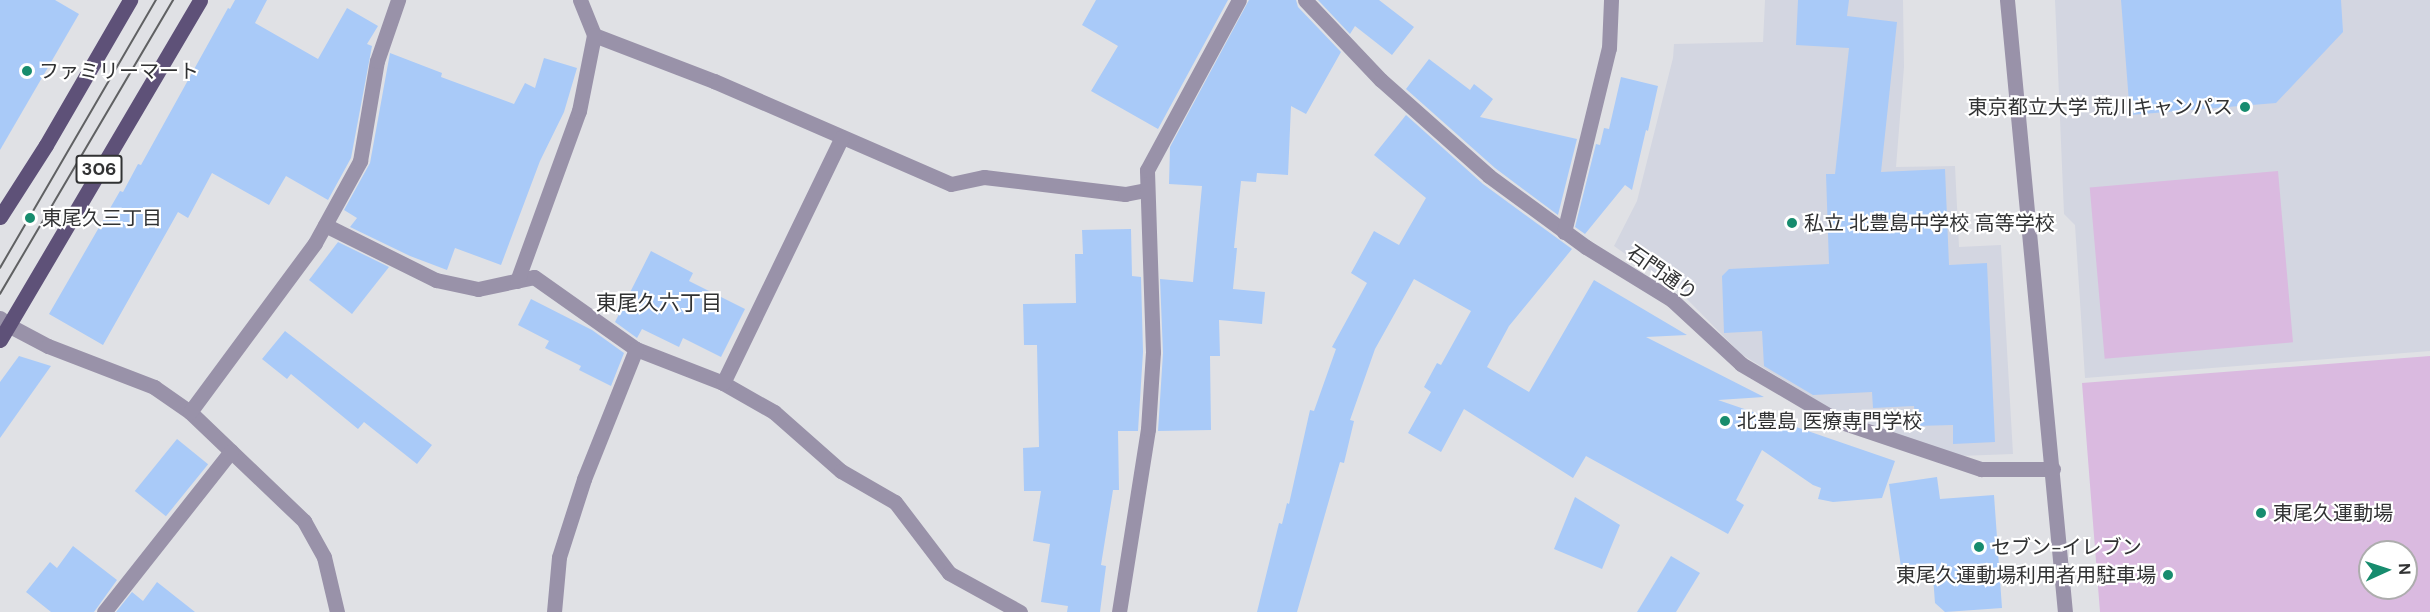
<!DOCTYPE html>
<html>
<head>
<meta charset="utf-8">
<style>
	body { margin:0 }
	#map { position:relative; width:2430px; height:612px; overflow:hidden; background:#e0e1e5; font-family:"DM Sans","Noto Sans JP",sans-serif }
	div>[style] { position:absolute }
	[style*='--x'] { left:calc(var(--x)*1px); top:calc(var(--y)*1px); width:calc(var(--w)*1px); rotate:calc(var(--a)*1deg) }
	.built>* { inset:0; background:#d3d6e1 }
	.green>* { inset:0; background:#dabae0; transform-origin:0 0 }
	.building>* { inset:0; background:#a9caf8; transform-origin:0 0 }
	.minor>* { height:15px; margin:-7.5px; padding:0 7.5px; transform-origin:7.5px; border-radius:7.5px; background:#9992a9 }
	.major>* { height:15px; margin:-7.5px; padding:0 7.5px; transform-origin:7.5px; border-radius:7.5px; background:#5e5178 }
	.tram>* { height:1.5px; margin:-0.75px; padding:0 0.75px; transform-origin:0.75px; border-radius:0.75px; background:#606163 }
	.dots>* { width:16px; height:16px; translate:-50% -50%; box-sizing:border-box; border:3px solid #fff; border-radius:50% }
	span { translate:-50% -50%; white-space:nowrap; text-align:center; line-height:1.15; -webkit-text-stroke:4.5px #fff; paint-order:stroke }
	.shield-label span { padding:2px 4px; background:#fff; border:2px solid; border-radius:4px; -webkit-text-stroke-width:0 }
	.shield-label { font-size:18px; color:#313233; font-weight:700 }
	.poi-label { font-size:20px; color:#313233 }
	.left { translate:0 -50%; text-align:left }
	.right { translate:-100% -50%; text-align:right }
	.street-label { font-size:20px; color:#313233 }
	.neighbourhood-label { font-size:21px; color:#313233 }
	.north { position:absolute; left:2358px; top:540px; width:60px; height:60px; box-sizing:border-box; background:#fff; border:2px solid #adadad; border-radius:50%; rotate:87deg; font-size:16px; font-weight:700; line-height:24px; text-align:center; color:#313233 }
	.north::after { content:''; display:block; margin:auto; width:21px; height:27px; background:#178c6e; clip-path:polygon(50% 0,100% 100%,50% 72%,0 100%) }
</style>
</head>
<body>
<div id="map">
	<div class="built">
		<i style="clip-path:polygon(1765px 0,1903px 0,1904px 67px,1896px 167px,1955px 166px,1959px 247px,2001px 245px,2013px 454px,1959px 456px,1839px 414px,1741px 354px,1682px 294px,1614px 246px,1637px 201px,1673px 58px,1674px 44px,1763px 42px)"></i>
		<i style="clip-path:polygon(2055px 0,2430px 0,2430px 351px,2085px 378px,2075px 225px,2064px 214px)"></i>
	</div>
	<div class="green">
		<i style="left:2278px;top:171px;width:172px;height:189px;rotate:85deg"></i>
		<i style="clip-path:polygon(evenodd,2430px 356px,2430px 612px,2100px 612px,2082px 383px,2430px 356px,2370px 552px,2406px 552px,2406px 588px,2370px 588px,2370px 552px)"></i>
	</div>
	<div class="building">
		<i style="clip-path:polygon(0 0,55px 0,79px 14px,0 150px)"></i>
		<i style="clip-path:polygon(235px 0,267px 0,255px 23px,318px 59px,347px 8px,378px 26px,367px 44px,372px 46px,351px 158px,328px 200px,286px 176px,269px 205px,212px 173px,188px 218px,178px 212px,103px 345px,49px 314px,120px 191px,123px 192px,138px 164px,141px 165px,228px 8px,230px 9px)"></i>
		<i style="clip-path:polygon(1096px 0,1228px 0,1158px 129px,1091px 91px,1118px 46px,1082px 25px)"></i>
		<i style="clip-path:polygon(1249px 0,1296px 0,1298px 7px,1341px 52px,1306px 114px,1291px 106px,1288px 175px,1257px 173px,1256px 182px,1241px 181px,1234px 248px,1237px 248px,1233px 289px,1265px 292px,1262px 324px,1219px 320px,1220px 356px,1210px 356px,1211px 430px,1158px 431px,1163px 353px,1160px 279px,1193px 282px,1202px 186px,1169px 184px,1170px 147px)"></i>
		<i style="clip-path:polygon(1318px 0,1379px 0,1414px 27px,1392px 55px,1355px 26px,1350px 34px)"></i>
		<i style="clip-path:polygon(1798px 0,1849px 0,1847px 16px,1897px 22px,1881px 172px,1945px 169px,1949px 265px,1987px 263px,1995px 442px,1953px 444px,1953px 425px,1916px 426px,1914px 406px,1873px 408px,1872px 392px,1813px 395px,1764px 366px,1762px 331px,1724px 333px,1722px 276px,1729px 269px,1829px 264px,1826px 174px,1835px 174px,1849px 48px,1796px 45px)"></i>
		<i style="clip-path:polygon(2121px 0,2341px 0,2343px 32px,2276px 103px,2130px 115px)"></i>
		<i style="clip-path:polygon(390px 53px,442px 73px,441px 77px,514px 104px,525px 83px,535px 88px,544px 58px,577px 68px,564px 112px,540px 161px,501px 265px,455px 248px,447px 270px,410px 256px,350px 227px,357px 218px,344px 210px,370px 163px)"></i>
		<i style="clip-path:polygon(1429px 59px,1470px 90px,1474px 84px,1493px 99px,1480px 117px,1577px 139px,1558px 215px,1495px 168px,1406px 89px)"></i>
		<i style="clip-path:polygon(1621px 77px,1658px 86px,1648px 131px,1646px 130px,1632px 190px,1625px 185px,1585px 234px,1575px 227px,1596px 144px,1600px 145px,1604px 128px,1609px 129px)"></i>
		<i style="clip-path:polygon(1406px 115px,1483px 184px,1572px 249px,1509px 326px,1487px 367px,1529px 392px,1594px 280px,1687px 335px,1646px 337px,1764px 397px,1718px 400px,1895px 461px,1882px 498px,1833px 502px,1818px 499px,1821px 488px,1813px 485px,1762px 450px,1736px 500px,1744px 505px,1728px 534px,1586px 456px,1573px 478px,1464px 409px,1441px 452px,1408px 433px,1431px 392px,1424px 387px,1437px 363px,1441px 365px,1471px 311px,1414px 279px,1375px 349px,1350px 420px,1354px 421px,1344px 463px,1340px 462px,1297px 612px,1257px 612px,1279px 523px,1282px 524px,1287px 503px,1289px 504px,1310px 410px,1314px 411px,1336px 349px,1332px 347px,1367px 283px,1351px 273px,1374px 231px,1399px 245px,1426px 198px,1374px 155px)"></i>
		<i style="clip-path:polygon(1131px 229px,1132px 276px,1141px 277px,1143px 352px,1138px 431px,1118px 431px,1119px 490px,1113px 490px,1101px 565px,1106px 566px,1100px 612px,1067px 612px,1068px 606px,1041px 602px,1050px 544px,1033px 541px,1041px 491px,1024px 491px,1023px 448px,1039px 447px,1037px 345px,1024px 345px,1023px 304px,1076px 303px,1075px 254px,1083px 254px,1082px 230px)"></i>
		<i style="clip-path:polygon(338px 242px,389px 267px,352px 314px,309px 280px)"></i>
		<i style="clip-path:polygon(651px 251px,693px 273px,689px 281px,745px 309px,721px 357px,683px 338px,679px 347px,642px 329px,637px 338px,615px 322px)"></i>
		<i style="clip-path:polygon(531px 299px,592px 330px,624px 353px,611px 386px,579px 370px,581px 366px,545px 348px,549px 341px,518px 325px)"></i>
		<i style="clip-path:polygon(285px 331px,432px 445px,417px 464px,364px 422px,358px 429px,291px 374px,287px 379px,262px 359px)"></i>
		<i style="clip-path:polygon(19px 356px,51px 366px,0 438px,0 382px)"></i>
		<i style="left:177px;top:439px;width:40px;height:67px;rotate:39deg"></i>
		<i style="clip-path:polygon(1937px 477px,1940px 499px,1994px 495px,2002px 608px,1945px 612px,1935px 603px,1932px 563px,1901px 567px,1889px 484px)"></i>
		<i style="clip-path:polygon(1575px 497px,1620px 525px,1602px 569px,1554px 549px)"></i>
		<i style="clip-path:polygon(73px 546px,117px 580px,94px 612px,51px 612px,26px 592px,50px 562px,57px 568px)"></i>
		<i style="clip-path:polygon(1671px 556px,1700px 573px,1676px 612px,1637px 612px)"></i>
		<i style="clip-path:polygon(157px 582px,195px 612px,116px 612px,132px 592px,143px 601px)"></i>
	</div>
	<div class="minor">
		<i style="--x:580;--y:0;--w:38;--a:68"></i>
		<i style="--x:594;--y:35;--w:129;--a:21"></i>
		<i style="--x:714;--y:81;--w:258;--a:23.5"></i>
		<i style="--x:951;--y:184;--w:34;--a:-12"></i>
		<i style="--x:984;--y:177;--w:142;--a:6.9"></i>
		<i style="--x:1125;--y:194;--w:21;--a:-11"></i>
		<i style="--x:1305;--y:0;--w:110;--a:46.5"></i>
		<i style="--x:1381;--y:80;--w:144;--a:41.6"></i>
		<i style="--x:1489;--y:176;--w:120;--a:36.2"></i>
		<i style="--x:1586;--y:247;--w:101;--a:31.6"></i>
		<i style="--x:1672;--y:300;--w:94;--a:42.8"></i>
		<i style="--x:1741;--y:364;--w:113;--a:30.4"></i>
		<i style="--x:1838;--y:421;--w:151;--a:18.6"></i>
		<i style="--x:1981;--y:469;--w:72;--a:0"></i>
		<i style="--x:2007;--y:0;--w:615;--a:84.59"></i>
		<i style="--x:325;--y:225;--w:124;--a:26.4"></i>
		<i style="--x:436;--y:280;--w:43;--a:12.1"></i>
		<i style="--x:478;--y:289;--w:57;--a:-12.1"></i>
		<i style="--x:534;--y:277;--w:125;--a:35.2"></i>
		<i style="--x:636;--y:349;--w:93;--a:21.3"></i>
		<i style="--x:723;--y:383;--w:59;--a:29.6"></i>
		<i style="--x:774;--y:412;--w:89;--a:41.4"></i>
		<i style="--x:841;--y:471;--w:62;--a:29.9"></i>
		<i style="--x:895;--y:502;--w:89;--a:52.7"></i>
		<i style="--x:949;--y:573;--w:81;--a:28.8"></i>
		<i style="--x:1564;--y:232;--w:189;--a:-76.3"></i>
		<i style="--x:1609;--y:48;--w:48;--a:-87.6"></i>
		<i style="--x:517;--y:281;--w:181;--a:-70"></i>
		<i style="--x:579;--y:111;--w:77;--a:-78.8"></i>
		<i style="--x:0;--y:318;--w:13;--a:39"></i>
		<i style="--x:10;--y:326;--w:43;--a:27.8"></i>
		<i style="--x:48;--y:346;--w:114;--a:21.1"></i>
		<i style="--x:154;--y:387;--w:44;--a:34.8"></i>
		<i style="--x:190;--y:412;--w:158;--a:43.7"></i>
		<i style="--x:304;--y:521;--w:41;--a:60.9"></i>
		<i style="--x:324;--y:557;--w:57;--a:76.7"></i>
		<i style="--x:723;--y:383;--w:273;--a:-64.2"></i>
		<i style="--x:190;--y:412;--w:210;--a:-53.5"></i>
		<i style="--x:315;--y:243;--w:94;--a:-61.2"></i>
		<i style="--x:360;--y:161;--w:101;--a:-80.4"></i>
		<i style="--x:377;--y:61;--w:65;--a:-71"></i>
		<i style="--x:104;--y:612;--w:205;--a:-51.7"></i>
		<i style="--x:554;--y:612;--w:55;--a:-84.8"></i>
		<i style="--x:559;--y:557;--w:82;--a:-72.2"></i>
		<i style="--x:584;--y:479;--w:140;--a:-68.2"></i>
		<i style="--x:1119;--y:612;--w:185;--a:-81"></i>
		<i style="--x:1148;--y:429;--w:77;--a:-86.3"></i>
		<i style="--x:1153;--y:352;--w:182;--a:-91.9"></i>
		<i style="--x:1147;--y:170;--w:193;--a:-61.6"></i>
	</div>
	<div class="major">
		<i style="--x:0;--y:217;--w:85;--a:-57.4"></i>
		<i style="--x:46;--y:145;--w:168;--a:-59.9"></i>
		<i style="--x:0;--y:340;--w:394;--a:-59.5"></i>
	</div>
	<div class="tram">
		<i style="--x:0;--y:268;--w:310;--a:-59.8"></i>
		<i style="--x:0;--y:294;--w:341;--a:-59.5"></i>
	</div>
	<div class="dots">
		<i style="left:27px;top:71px;background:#178c6e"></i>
		<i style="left:2245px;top:107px;background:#178c6e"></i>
		<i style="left:30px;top:218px;background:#178c6e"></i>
		<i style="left:1792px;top:223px;background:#178c6e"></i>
		<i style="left:1725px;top:421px;background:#178c6e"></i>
		<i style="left:2261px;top:513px;background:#178c6e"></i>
		<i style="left:1979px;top:547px;background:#178c6e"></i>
		<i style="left:2168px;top:575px;background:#178c6e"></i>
	</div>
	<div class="shield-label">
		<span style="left:99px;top:169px">306</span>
	</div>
	<div class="poi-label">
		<span class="left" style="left:39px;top:71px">ファミリーマート</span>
		<span class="right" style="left:2233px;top:107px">東京都立大学 荒川キャンパス</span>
		<span class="left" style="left:42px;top:218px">東尾久三丁目</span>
		<span class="left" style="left:1804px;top:223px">私立 北豊島中学校 高等学校</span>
		<span class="left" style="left:1737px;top:421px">北豊島 医療専門学校</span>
		<span class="left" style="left:2273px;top:513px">東尾久運動場</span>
		<span class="left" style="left:1991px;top:547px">セブン-イレブン</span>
		<span class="right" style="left:2156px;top:575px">東尾久運動場利用者用駐車場</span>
	</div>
	<div class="street-label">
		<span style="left:1662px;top:273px;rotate:35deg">石門通り</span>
	</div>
	<div class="neighbourhood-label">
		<span style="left:659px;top:303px">東尾久六丁目</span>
	</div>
	<div class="north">N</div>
</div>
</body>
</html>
